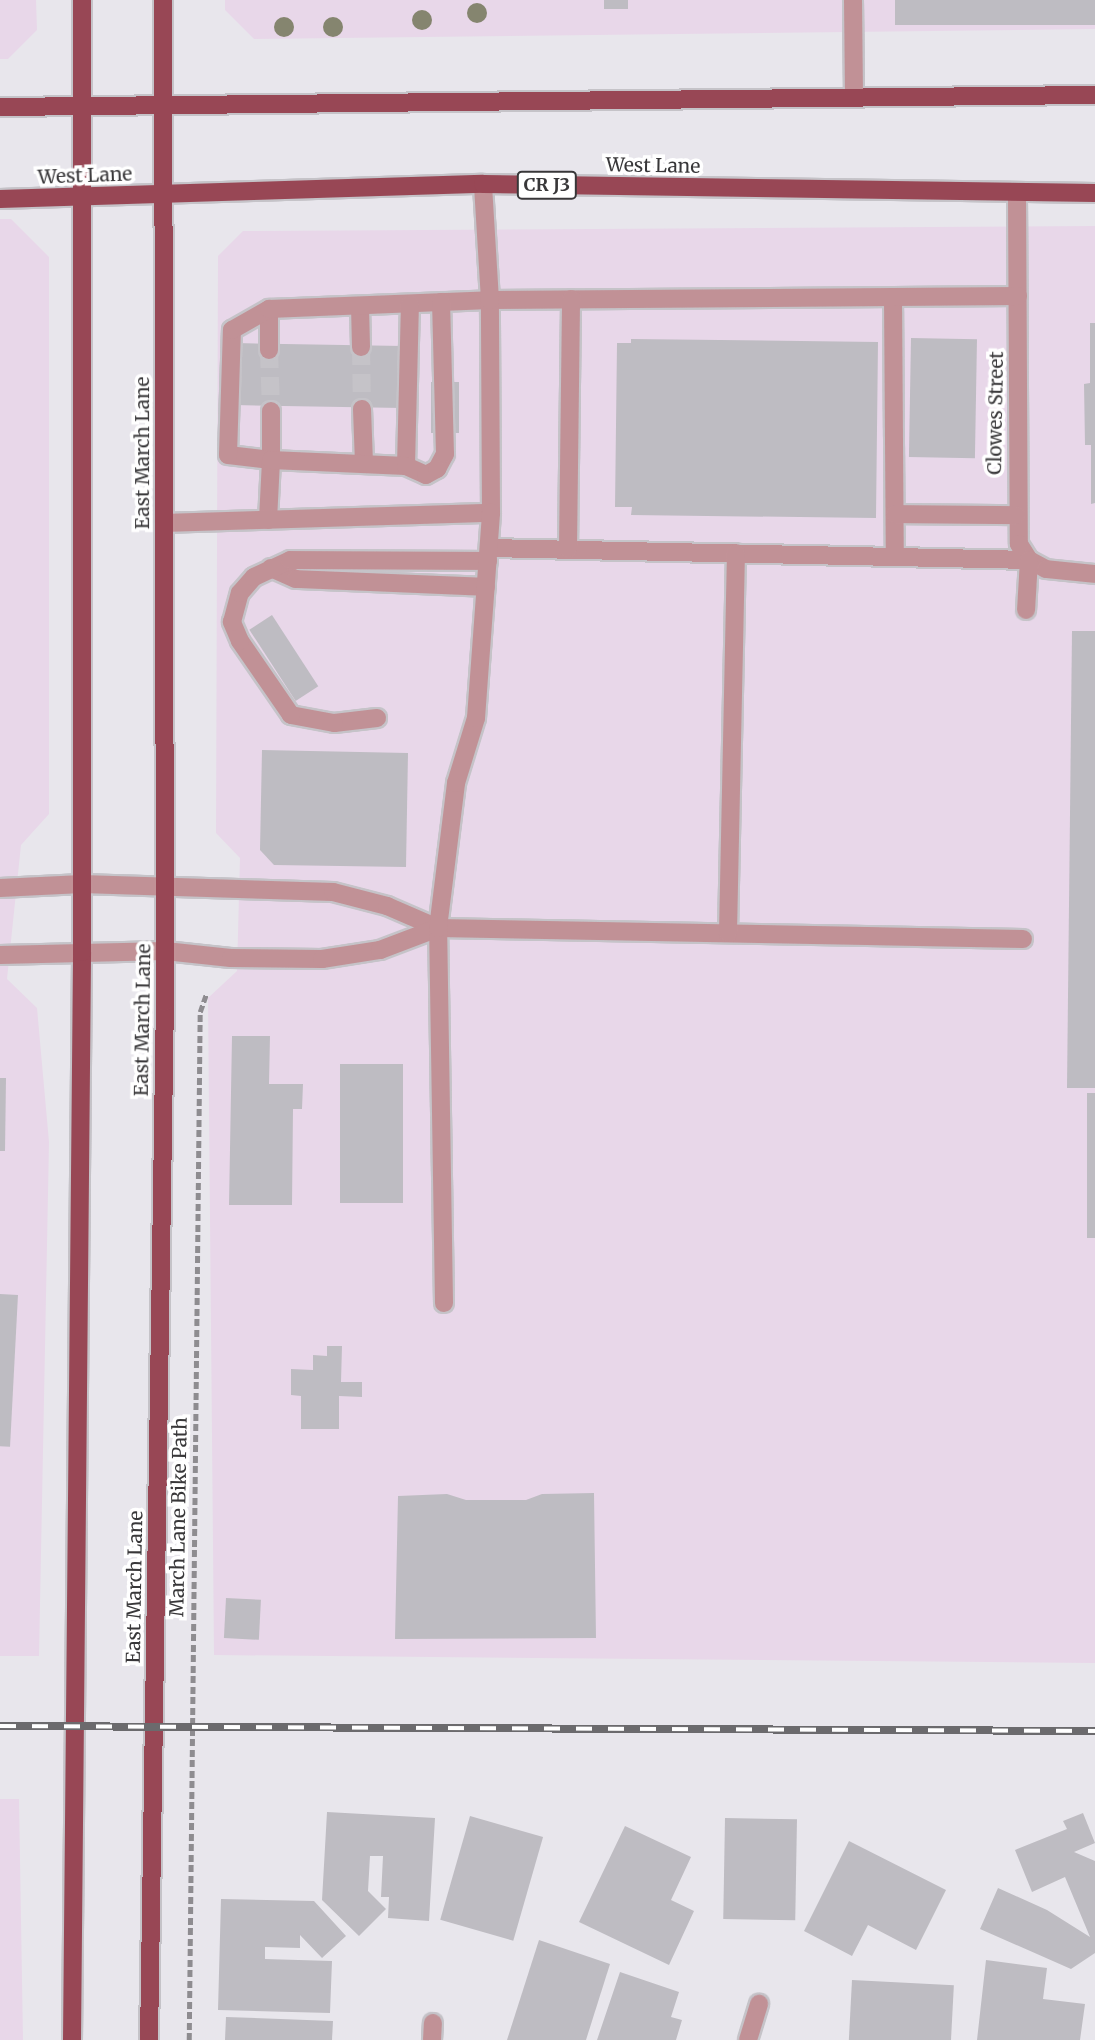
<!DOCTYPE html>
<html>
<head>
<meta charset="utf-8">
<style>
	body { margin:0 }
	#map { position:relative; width:1095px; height:2040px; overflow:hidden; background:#e8e6ec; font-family:Merriweather,serif }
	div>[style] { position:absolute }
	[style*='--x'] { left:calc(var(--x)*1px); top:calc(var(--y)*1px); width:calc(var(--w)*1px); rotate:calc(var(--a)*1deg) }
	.commercial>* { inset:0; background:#e8d7e9 }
	.building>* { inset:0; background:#bebcc2; transform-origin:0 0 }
	.minor-tunnel>* { height:18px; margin-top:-9px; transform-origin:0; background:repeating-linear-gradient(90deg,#c5c3c8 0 18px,transparent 0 27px) }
	.path>* { height:4.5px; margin-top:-2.25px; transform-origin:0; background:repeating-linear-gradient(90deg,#8e8c90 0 7px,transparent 0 10.5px) }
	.roads { filter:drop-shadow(2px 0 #c5c3c8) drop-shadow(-2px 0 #c5c3c8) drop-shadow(0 2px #c5c3c8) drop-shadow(0 -2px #c5c3c8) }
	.minor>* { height:18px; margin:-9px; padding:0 9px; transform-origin:9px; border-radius:9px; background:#c19196 }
	.major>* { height:18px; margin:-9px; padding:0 9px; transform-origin:9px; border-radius:9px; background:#984755 }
	.rail>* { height:8px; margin-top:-4px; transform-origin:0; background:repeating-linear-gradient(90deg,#fff 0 16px,#6b6a6d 0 32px); box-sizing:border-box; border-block:2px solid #6b6a6d }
	.trees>* { width:20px; height:20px; margin:-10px; border-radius:50%; background:#85856f }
	span { translate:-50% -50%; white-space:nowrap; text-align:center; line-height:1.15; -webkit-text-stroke:7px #fff; paint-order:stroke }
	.shield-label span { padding:2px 5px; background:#fff; border:2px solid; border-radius:5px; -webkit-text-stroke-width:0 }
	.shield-label { font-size:18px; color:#383739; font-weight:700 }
	.street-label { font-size:19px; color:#383739 }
</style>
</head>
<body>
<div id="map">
	<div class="commercial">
		<i style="clip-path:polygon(0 0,36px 0,37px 30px,8px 59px,0 59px)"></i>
		<i style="clip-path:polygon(225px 0,1095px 0,1095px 29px,254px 39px,225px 10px)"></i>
		<i style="clip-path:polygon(0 219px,11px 219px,49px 257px,49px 814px,21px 845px,7px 979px,37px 1008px,49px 1142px,39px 1656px,0 1656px)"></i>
		<i style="clip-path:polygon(1095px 226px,1095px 1663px,214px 1655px,208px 998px,237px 971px,240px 858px,216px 833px,218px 256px,243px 231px)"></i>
		<i style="clip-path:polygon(0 1799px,19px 1799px,23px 2040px,0 2040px)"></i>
	</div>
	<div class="building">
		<i style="left:604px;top:0;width:24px;height:9px"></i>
		<i style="left:895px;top:0;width:200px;height:25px"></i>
		<i style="clip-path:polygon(1090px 323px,1095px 323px,1095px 503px,1091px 504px,1091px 445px,1085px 445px,1084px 384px,1090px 383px)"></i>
		<i style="left:911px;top:338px;width:66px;height:119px;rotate:1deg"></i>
		<i style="clip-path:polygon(631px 339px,878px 342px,876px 518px,631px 515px,632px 507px,615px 507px,617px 343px,631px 343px)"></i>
		<i style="left:403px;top:346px;width:62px;height:167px;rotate:91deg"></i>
		<i style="left:431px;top:382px;width:28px;height:51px"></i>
		<i style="left:272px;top:615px;width:85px;height:27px;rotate:57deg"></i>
		<i style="clip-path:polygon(1072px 631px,1095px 631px,1095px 1088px,1067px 1088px)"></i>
		<i style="clip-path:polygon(262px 750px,408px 753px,406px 867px,274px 865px,260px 850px)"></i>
		<i style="clip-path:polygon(232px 1036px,270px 1036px,269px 1084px,303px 1084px,302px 1109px,293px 1109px,292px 1205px,229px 1205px)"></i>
		<i style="left:340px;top:1064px;width:63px;height:139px"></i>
		<i style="clip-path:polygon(0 1078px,6px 1078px,5px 1151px,0 1151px)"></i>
		<i style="left:1087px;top:1093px;width:8px;height:145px"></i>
		<i style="left:0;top:1294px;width:18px;height:152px;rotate:3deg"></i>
		<i style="clip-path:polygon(327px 1346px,342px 1346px,341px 1382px,362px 1382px,362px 1397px,339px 1396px,339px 1429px,301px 1429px,301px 1396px,291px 1395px,291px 1369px,313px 1370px,313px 1355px,327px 1356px)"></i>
		<i style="clip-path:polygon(594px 1493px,596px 1638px,395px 1639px,398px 1496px,447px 1494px,466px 1500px,526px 1500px,542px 1494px)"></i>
		<i style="left:226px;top:1598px;width:35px;height:40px;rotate:3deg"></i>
		<i style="clip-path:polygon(327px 1812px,435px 1818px,429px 1921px,388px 1918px,389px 1897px,381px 1897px,383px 1856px,370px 1856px,368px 1891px,386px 1909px,359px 1936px,322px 1900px)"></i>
		<i style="clip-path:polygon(1083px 1813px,1095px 1843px,1074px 1852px,1095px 1861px,1095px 1953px,1071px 1969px,980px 1929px,998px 1888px,1047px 1910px,1090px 1937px,1065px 1877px,1032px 1892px,1015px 1850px,1067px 1829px,1063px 1821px)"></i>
		<i style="left:470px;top:1816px;width:76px;height:108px;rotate:16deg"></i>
		<i style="left:725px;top:1818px;width:72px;height:101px;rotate:1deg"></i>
		<i style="clip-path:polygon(625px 1826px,691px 1857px,671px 1900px,694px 1911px,669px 1965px,579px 1922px)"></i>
		<i style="clip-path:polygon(849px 1841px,946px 1890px,916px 1950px,868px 1925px,852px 1956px,804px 1931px)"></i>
		<i style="clip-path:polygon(221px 1899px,314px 1901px,346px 1936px,322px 1958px,300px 1935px,300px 1948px,265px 1947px,265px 1959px,332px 1961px,330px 2013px,218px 2010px)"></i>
		<i style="clip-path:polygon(539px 1940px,610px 1964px,586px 2040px,507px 2040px)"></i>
		<i style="clip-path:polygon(986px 1960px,1047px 1968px,1043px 1999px,1085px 2004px,1080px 2040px,977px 2040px)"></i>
		<i style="clip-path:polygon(620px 1972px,679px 1992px,671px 2017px,682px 2020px,676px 2040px,597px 2040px)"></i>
		<i style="left:852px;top:1980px;width:102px;height:60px;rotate:3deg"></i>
		<i style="clip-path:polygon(226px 2017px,333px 2021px,332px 2040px,225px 2040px)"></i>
	</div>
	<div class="minor-tunnel">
		<i style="--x:361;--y:347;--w:62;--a:89.1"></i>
		<i style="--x:269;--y:350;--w:61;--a:88.1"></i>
	</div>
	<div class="path">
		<i style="--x:189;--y:2040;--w:1028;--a:-89.39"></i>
		<i style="--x:200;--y:1012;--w:18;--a:-71"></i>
	</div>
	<div class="roads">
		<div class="minor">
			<i style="--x:853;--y:0;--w:97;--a:89.4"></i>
			<i style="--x:1017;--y:195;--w:349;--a:89.7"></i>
			<i style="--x:1019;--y:544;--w:19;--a:58"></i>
			<i style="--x:1029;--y:560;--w:19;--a:28"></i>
			<i style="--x:1046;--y:569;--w:49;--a:5.8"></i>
			<i style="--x:893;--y:297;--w:259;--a:89.6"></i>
			<i style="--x:360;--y:306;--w:41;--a:88.6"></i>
			<i style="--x:269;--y:309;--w:41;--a:90"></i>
			<i style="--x:362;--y:409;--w:55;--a:87.9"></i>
			<i style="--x:271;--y:411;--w:49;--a:90"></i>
			<i style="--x:271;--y:460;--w:43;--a:-173.4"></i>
			<i style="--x:228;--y:455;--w:125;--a:-88.2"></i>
			<i style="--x:232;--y:330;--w:43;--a:-29.6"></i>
			<i style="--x:269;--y:309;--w:221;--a:-2.3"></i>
			<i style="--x:490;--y:300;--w:528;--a:-0.43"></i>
			<i style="--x:406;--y:466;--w:162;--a:-88.6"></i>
			<i style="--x:895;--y:514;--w:121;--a:0.5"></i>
			<i style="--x:268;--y:520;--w:60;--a:-87.1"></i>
			<i style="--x:271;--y:460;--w:135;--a:2.5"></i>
			<i style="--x:406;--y:466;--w:22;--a:24"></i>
			<i style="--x:426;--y:475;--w:13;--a:-29"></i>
			<i style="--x:437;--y:469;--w:17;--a:-62"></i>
			<i style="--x:445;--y:454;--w:152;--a:-91.5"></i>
			<i style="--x:164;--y:523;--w:327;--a:-1.8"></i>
			<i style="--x:491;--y:513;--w:213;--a:-90.3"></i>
			<i style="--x:490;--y:300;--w:116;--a:-93.5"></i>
			<i style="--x:489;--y:548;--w:540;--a:1.27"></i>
			<i style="--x:1029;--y:560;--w:50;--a:93.4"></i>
			<i style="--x:568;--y:549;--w:250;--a:-89.3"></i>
			<i style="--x:271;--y:568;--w:27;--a:24"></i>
			<i style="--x:296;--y:579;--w:190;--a:2.4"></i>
			<i style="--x:377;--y:718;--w:43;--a:173.4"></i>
			<i style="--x:334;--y:723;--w:44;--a:-169.5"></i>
			<i style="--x:291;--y:715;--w:90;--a:-124.6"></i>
			<i style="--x:240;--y:641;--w:21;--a:-113"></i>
			<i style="--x:232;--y:622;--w:30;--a:-75"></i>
			<i style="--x:240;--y:593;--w:21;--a:-49"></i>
			<i style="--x:254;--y:577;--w:40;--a:-25"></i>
			<i style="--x:290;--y:560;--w:198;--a:0.3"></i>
			<i style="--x:0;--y:888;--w:82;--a:-2.8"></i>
			<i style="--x:82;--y:884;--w:251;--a:1.8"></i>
			<i style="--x:333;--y:892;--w:56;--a:14.5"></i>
			<i style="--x:387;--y:906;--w:56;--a:23.3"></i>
			<i style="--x:438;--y:928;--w:585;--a:1.08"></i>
			<i style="--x:728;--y:933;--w:380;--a:-88.8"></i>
			<i style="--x:0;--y:955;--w:165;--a:-1.4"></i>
			<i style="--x:165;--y:951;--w:66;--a:6.1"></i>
			<i style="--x:231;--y:958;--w:91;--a:0.6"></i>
			<i style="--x:322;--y:959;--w:59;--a:-8.8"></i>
			<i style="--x:380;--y:950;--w:62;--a:-20.8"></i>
			<i style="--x:444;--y:1303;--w:375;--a:-90.9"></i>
			<i style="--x:438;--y:928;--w:146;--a:-82.9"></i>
			<i style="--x:456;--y:783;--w:68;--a:-72.9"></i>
			<i style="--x:476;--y:718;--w:206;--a:-85.8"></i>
			<i style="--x:432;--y:2040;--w:17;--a:-87"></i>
			<i style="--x:748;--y:2040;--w:38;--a:-73"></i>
		</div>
		<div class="major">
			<i style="--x:0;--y:107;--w:1095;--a:-0.63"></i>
			<i style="--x:0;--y:199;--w:483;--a:-1.8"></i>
			<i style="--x:483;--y:184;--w:612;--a:0.84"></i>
			<i style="--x:72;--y:2040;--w:1088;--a:-89.47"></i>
			<i style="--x:82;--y:952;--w:952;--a:-90"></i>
			<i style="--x:149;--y:2040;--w:1038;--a:-89.12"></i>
			<i style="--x:165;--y:1002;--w:1002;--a:-90.11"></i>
		</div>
	</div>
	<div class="rail">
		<i style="--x:0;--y:1726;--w:1095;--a:0.26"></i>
	</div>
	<div class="trees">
		<i style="left:477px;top:13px"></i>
		<i style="left:422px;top:20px"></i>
		<i style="left:284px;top:27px"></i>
		<i style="left:333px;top:27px"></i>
	</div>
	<div class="shield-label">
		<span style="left:547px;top:185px">CR J3</span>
	</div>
	<div class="street-label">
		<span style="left:653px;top:166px;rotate:1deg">West Lane</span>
		<span style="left:85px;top:176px;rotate:-2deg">West Lane</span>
		<span style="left:996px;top:413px;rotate:-89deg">Clowes Street</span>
		<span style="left:143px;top:453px;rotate:-90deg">East March Lane</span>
		<span style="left:143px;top:1020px;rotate:-89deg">East March Lane</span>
		<span style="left:179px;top:1517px;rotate:-89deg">March Lane Bike Path</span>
		<span style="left:135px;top:1587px;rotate:-89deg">East March Lane</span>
	</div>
</div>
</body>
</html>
